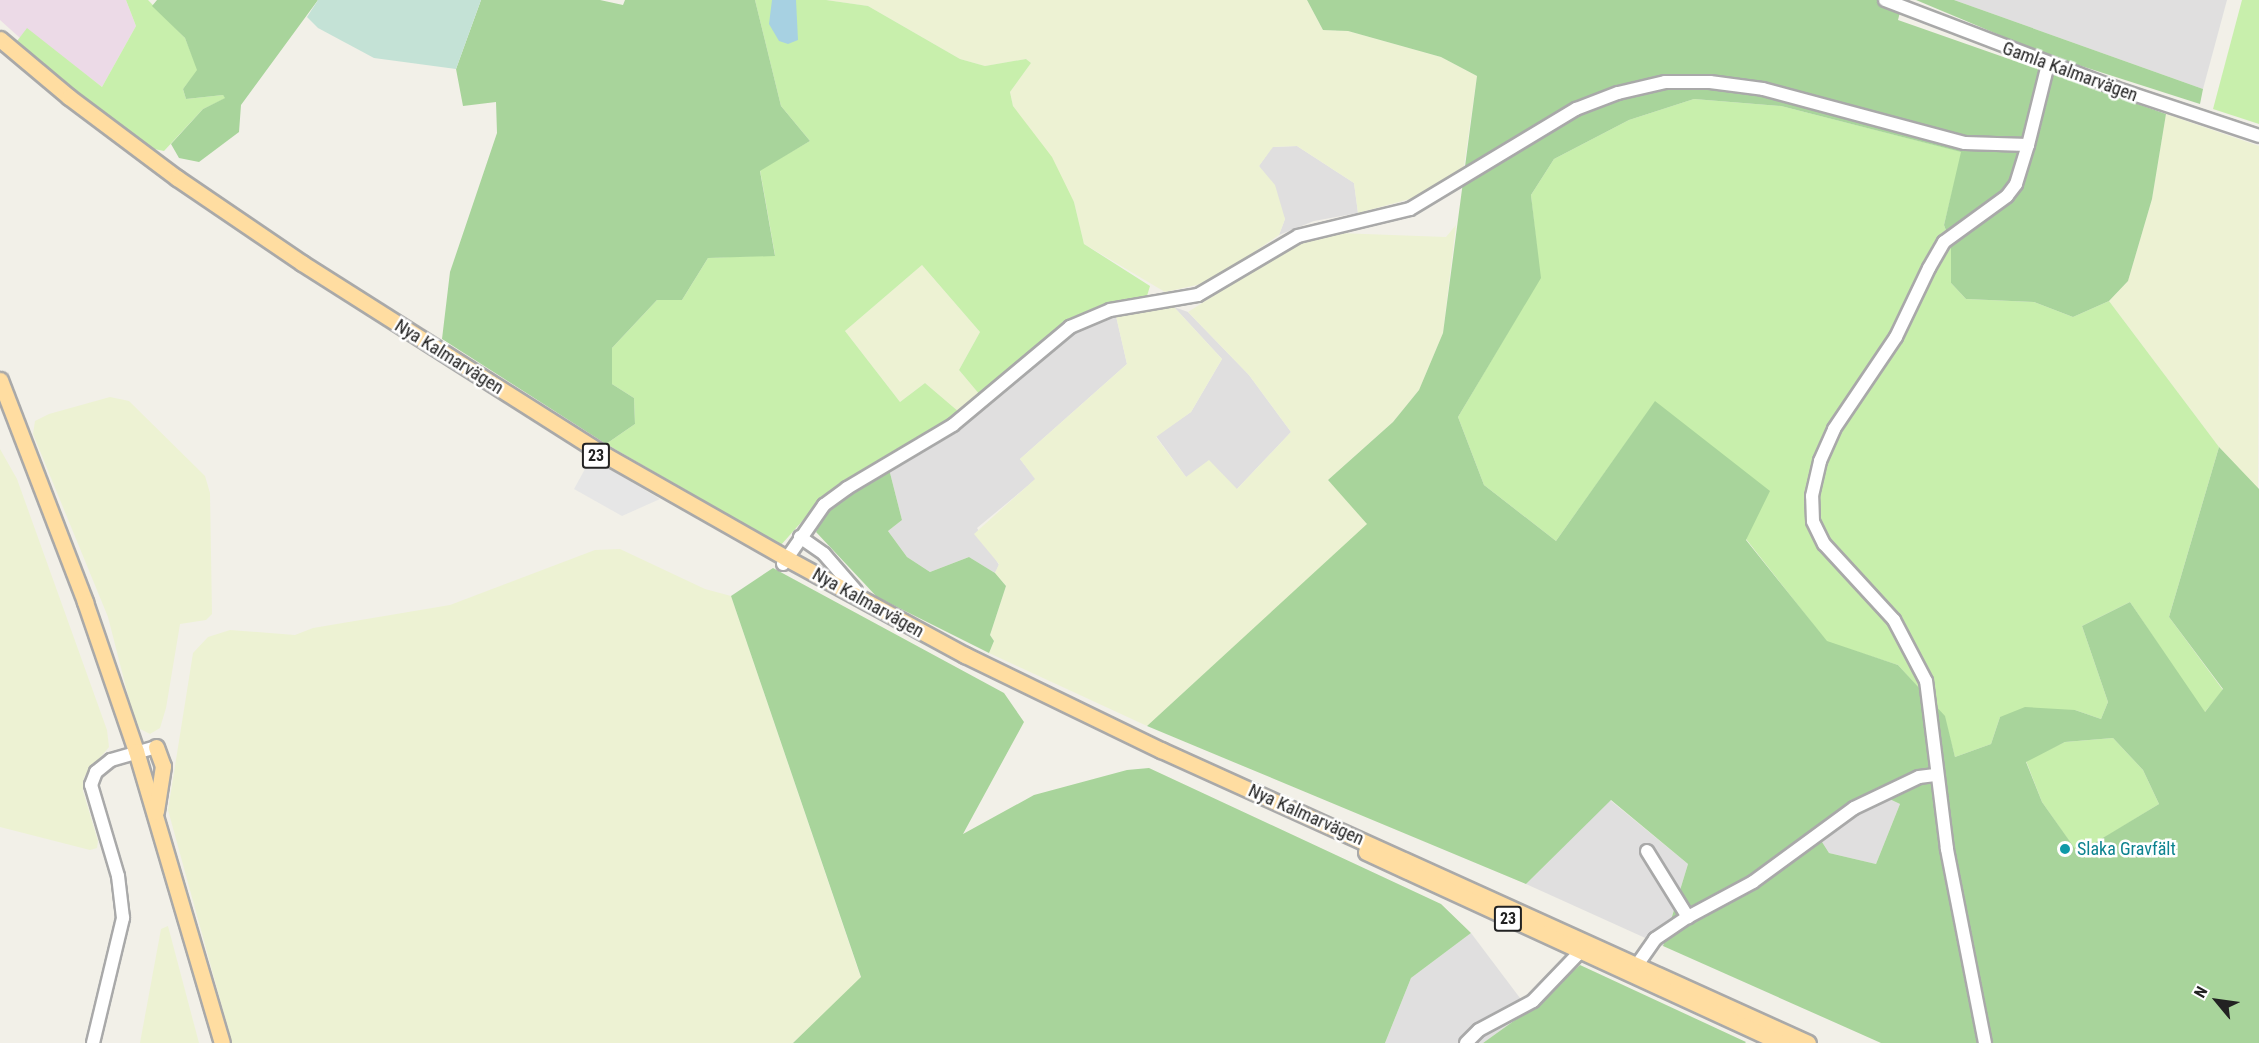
<!DOCTYPE html>
<html>
<head>
<meta charset="utf-8">
<style>
	body { margin:0 }
	#map { position:relative; width:2259px; height:1043px; overflow:hidden; background:#f2f0e8; font-family:"Roboto Condensed",sans-serif }
	div>[style] { position:absolute }
	[style*='--x'] { left:calc(var(--x)*1px); top:calc(var(--y)*1px); width:calc(var(--w)*1px); rotate:calc(var(--a)*1deg) }
	.residential>* { inset:0; background:#e0dfdf }
	.industrial>* { inset:0; background:#ecdae7 }
	.farmland>* { inset:0; background:#edf2d3 }
	.grass>* { inset:0; background:#c8efac }
	.forest>* { inset:0; background:#a8d49b }
	.wetland>* { inset:0; background:#c4e2d6 }
	.parking>* { inset:0; background:#e6e6e6 }
	.water>* { inset:0; background:#a7d1e2 }
	.roads { filter:drop-shadow(2px 0 #a9a9a9) drop-shadow(-2px 0 #a9a9a9) drop-shadow(0 2px #a9a9a9) drop-shadow(0 -2px #a9a9a9) }
	.minor>* { height:12px; margin:-6px; padding:0 6px; transform-origin:6px; border-radius:6px; background:#fff }
	.major>* { height:15px; margin:-7.5px; padding:0 7.5px; transform-origin:7.5px; border-radius:7.5px; background:#ffdda1 }
	.dots>* { width:16px; height:16px; translate:-50% -50%; box-sizing:border-box; border:3px solid #fff; border-radius:50% }
	span { translate:-50% -50%; white-space:nowrap; text-align:center; line-height:1.15; -webkit-text-stroke:5px #fff; paint-order:stroke }
	.shield-label span { padding:2px 4px; background:#fff; border:2px solid; border-radius:4px; -webkit-text-stroke-width:0 }
	.shield-label { font-size:16px; color:#222; font-weight:700 }
	.street-label { font-size:18px; color:#222 }
	.culture-label { font-size:18px; color:#0d838f }
	.left { translate:0 -50%; text-align:left }
	.north { position:absolute; left:2187px; top:971px; width:60px; height:60px; -webkit-text-stroke:4px #fff; paint-order:stroke; rotate:299deg; font-size:16px; font-weight:700; line-height:24px; text-align:center; color:#222 }
	.north::after { content:''; display:block; margin:auto; width:21px; height:27px; background:#222; clip-path:polygon(50% 0,100% 100%,50% 72%,0 100%) }
</style>
</head>
<body>
<div id="map">
	<div class="residential">
		<i style="clip-path:polygon(1954px 0,2227px 0,2203px 89px)"></i>
		<i style="clip-path:polygon(1297px 146px,1354px 183px,1358px 213px,1314px 221px,1279px 235px,1285px 219px,1259px 166px,1272px 147px)"></i>
		<i style="clip-path:polygon(1174px 307px,1188px 312px,1249px 375px,1291px 432px,1236px 490px,1186px 477px,1156px 436px,1191px 412px,1222px 359px)"></i>
		<i style="clip-path:polygon(1116px 316px,1127px 364px,1020px 459px,1036px 479px,977px 528px,999px 565px,995px 573px,969px 557px,930px 572px,907px 557px,888px 531px,902px 520px,889px 469px,926px 450px,975px 414px,1078px 328px)"></i>
		<i style="clip-path:polygon(1881px 795px,1900px 804px,1876px 864px,1829px 853px,1817px 834px)"></i>
		<i style="clip-path:polygon(1610px 800px,1688px 864px,1663px 946px,1526px 884px)"></i>
		<i style="clip-path:polygon(1471px 933px,1529px 1010px,1483px 1043px,1385px 1043px,1411px 978px)"></i>
	</div>
	<div class="industrial">
		<i style="clip-path:polygon(0 0,126px 0,136px 26px,102px 87px,27px 29px,20px 38px,0 20px)"></i>
	</div>
	<div class="farmland">
		<i style="clip-path:polygon(826px 0,1307px 0,1323px 30px,1348px 31px,1441px 57px,1477px 76px,1464px 166px,1457px 175px,1421px 196px,1358px 213px,1354px 183px,1297px 146px,1273px 147px,1259px 166px,1275px 185px,1285px 219px,1279px 235px,1210px 282px,1165px 292px,1084px 244px,1074px 202px,1013px 106px,1010px 92px,1031px 63px,1026px 59px,985px 66px,960px 59px,868px 6px)"></i>
		<i style="clip-path:polygon(2166px 114px,2259px 146px,2258px 491px,2219px 447px,2109px 301px,2128px 281px,2152px 199px)"></i>
		<i style="clip-path:polygon(1456px 225px,1443px 333px,1419px 390px,1393px 422px,1328px 480px,1368px 524px,1147px 726px,989px 653px,994px 641px,990px 635px,1006px 586px,995px 573px,999px 564px,974px 534px,1035px 479px,1020px 459px,1127px 364px,1116px 316px,1174px 307px,1222px 359px,1191px 412px,1156px 437px,1186px 477px,1209px 460px,1237px 489px,1291px 432px,1249px 375px,1188px 312px,1293px 245px,1338px 233px,1446px 237px)"></i>
		<i style="clip-path:polygon(922px 265px,980px 332px,959px 370px,980px 395px,959px 412px,925px 383px,900px 402px,845px 331px)"></i>
		<i style="clip-path:polygon(110px 397px,129px 401px,205px 476px,210px 493px,212px 614px,206px 620px,180px 624px,166px 708px,160px 728px,150px 734px,140px 729px,134px 719px,108px 617px,33px 434px,35px 421px,49px 414px)"></i>
		<i style="clip-path:polygon(0 449px,17px 479px,107px 730px,109px 747px,84px 777px,83px 791px,98px 841px,97px 848px,90px 850px,0 827px)"></i>
		<i style="clip-path:polygon(620px 549px,705px 589px,731px 596px,861px 978px,793px 1043px,232px 1043px,168px 810px,193px 653px,208px 637px,230px 630px,295px 635px,313px 628px,450px 605px,595px 550px)"></i>
		<i style="clip-path:polygon(168px 926px,199px 1043px,140px 1043px,161px 929px)"></i>
	</div>
	<div class="grass">
		<i style="clip-path:polygon(126px 0,148px 0,185px 38px,198px 70px,183px 89px,186px 99px,223px 95px,226px 98px,203px 109px,164px 151px,144px 147px,14px 45px,27px 28px,102px 87px,136px 26px)"></i>
		<i style="clip-path:polygon(755px 0,826px 0,868px 6px,960px 59px,985px 66px,1026px 59px,1031px 63px,1010px 92px,1013px 106px,1052px 157px,1074px 202px,1084px 244px,1150px 286px,1147px 296px,1101px 305px,1073px 317px,980px 395px,959px 370px,980px 332px,922px 265px,845px 331px,900px 402px,925px 383px,959px 412px,897px 455px,829px 491px,781px 545px,606px 444px,635px 424px,634px 398px,612px 384px,612px 348px,657px 300px,682px 300px,708px 258px,775px 255px,760px 170px,810px 141px,781px 106px)"></i>
		<i style="clip-path:polygon(2242px 0,2259px 0,2259px 124px,2213px 109px)"></i>
		<i style="clip-path:polygon(1694px 99px,1781px 106px,1962px 152px,1944px 225px,1951px 244px,1951px 283px,1966px 299px,2034px 302px,2073px 317px,2109px 301px,2219px 447px,2169px 617px,2223px 690px,2204px 713px,2130px 602px,2082px 626px,2108px 702px,2101px 719px,2075px 710px,2000px 717px,1991px 744px,1955px 757px,1944px 716px,1898px 665px,1827px 642px,1746px 539px,1655px 402px,1556px 541px,1484px 485px,1458px 417px,1540px 278px,1531px 195px,1554px 159px,1629px 120px)"></i>
		<i style="clip-path:polygon(2113px 738px,2143px 770px,2159px 804px,2078px 854px,2042px 802px,2026px 761px,2065px 742px)"></i>
	</div>
	<div class="forest">
		<i style="clip-path:polygon(157px 0,318px 0,241px 105px,239px 132px,199px 162px,179px 158px,171px 144px,203px 109px,225px 98px,223px 95px,186px 99px,183px 89px,197px 70px,185px 38px,152px 6px)"></i>
		<i style="clip-path:polygon(481px 0,600px 0,623px 5px,625px 0,755px 0,781px 106px,810px 141px,760px 171px,775px 256px,708px 258px,682px 300px,657px 300px,612px 348px,612px 384px,634px 398px,635px 424px,606px 444px,442px 339px,450px 272px,497px 133px,496px 102px,463px 106px,456px 69px)"></i>
		<i style="clip-path:polygon(evenodd,1307px 0,1903px 0,1898px 20px,2166px 114px,2152px 199px,2128px 281px,2109px 301px,2073px 317px,2034px 302px,1966px 299px,1951px 283px,1951px 244px,1944px 225px,1961px 152px,1781px 106px,1694px 99px,1629px 120px,1554px 159px,1531px 195px,1541px 278px,1458px 417px,1484px 485px,1556px 541px,1655px 401px,1770px 491px,1746px 540px,1827px 641px,1898px 665px,1945px 716px,1955px 757px,1991px 744px,2000px 717px,2025px 707px,2075px 710px,2101px 719px,2108px 702px,2082px 626px,2130px 602px,2205px 712px,2223px 689px,2169px 617px,2219px 447px,2259px 489px,2259px 1043px,1881px 1043px,1663px 946px,1688px 864px,1611px 800px,1526px 884px,1147px 726px,1367px 524px,1328px 480px,1393px 422px,1419px 390px,1443px 333px,1477px 76px,1441px 57px,1348px 31px,1323px 30px,1307px 0,2113px 738px,2143px 770px,2159px 804px,2078px 853px,2042px 802px,2026px 762px,2065px 742px,2113px 738px,1307px 0,1881px 795px,1900px 804px,1876px 864px,1829px 853px,1817px 834px,1881px 795px)"></i>
		<i style="clip-path:polygon(1916px 0,1954px 0,2203px 89px,2200px 104px,2047px 55px)"></i>
		<i style="clip-path:polygon(889px 469px,902px 520px,888px 531px,907px 557px,930px 572px,969px 557px,995px 573px,1006px 586px,990px 635px,994px 641px,989px 653px,877px 597px,816px 532px,824px 516px,839px 500px)"></i>
		<i style="clip-path:polygon(773px 568px,1004px 693px,1024px 722px,963px 834px,1034px 795px,1127px 770px,1149px 768px,1441px 904px,1471px 933px,1411px 978px,1385px 1043px,793px 1043px,861px 977px,731px 596px)"></i>
		<i style="clip-path:polygon(1580px 965px,1746px 1042px,1745px 1043px,1483px 1043px,1529px 1010px)"></i>
	</div>
	<div class="wetland">
		<i style="clip-path:polygon(318px 0,481px 0,456px 69px,374px 58px,318px 28px,307px 17px)"></i>
	</div>
	<div class="parking">
		<i style="clip-path:polygon(591px 458px,660px 499px,622px 516px,574px 489px)"></i>
	</div>
	<div class="water">
		<i style="clip-path:polygon(772px 0,796px 0,798px 40px,788px 44px,779px 41px,769px 24px)"></i>
	</div>
	<div class="roads">
		<div class="minor">
			<i style="--x:1885;--y:0;--w:246;--a:20.9"></i>
			<i style="--x:2115;--y:88;--w:152;--a:18.4"></i>
			<i style="--x:800;--y:537;--w:29;--a:35"></i>
			<i style="--x:824;--y:554;--w:49;--a:49.1"></i>
			<i style="--x:783;--y:564;--w:72;--a:-55.2"></i>
			<i style="--x:824;--y:505;--w:29;--a:-36"></i>
			<i style="--x:847;--y:488;--w:123;--a:-30.7"></i>
			<i style="--x:953;--y:425;--w:153;--a:-39.9"></i>
			<i style="--x:1070;--y:327;--w:43;--a:-23"></i>
			<i style="--x:1110;--y:310;--w:89;--a:-9.7"></i>
			<i style="--x:1198;--y:295;--w:116;--a:-30.5"></i>
			<i style="--x:1298;--y:236;--w:115;--a:-13.6"></i>
			<i style="--x:1410;--y:209;--w:194;--a:-31.1"></i>
			<i style="--x:1576;--y:109;--w:45;--a:-20.9"></i>
			<i style="--x:1618;--y:93;--w:48;--a:-13.2"></i>
			<i style="--x:1665;--y:82;--w:45;--a:0"></i>
			<i style="--x:1710;--y:82;--w:53;--a:7.5"></i>
			<i style="--x:1763;--y:89;--w:209;--a:15"></i>
			<i style="--x:1965;--y:143;--w:63;--a:1.8"></i>
			<i style="--x:2028;--y:145;--w:83;--a:-76.1"></i>
			<i style="--x:1647;--y:851;--w:78;--a:58.2"></i>
			<i style="--x:1688;--y:917;--w:74;--a:-28.3"></i>
			<i style="--x:1753;--y:882;--w:125;--a:-36.2"></i>
			<i style="--x:1854;--y:808;--w:72;--a:-25.5"></i>
			<i style="--x:1919;--y:777;--w:16;--a:-7"></i>
			<i style="--x:1637;--y:965;--w:32;--a:-55"></i>
			<i style="--x:1655;--y:939;--w:40;--a:-34"></i>
			<i style="--x:93;--y:1043;--w:129;--a:-76.5"></i>
			<i style="--x:123;--y:918;--w:42;--a:-96.8"></i>
			<i style="--x:118;--y:876;--w:95;--a:-106.5"></i>
			<i style="--x:91;--y:785;--w:14;--a:-69"></i>
			<i style="--x:96;--y:772;--w:19;--a:-39"></i>
			<i style="--x:111;--y:760;--w:47;--a:-16.1"></i>
			<i style="--x:1466;--y:1043;--w:18;--a:-45"></i>
			<i style="--x:1479;--y:1030;--w:61;--a:-28.2"></i>
			<i style="--x:1533;--y:1001;--w:68;--a:-46.2"></i>
			<i style="--x:1985;--y:1043;--w:198;--a:-101.1"></i>
			<i style="--x:1947;--y:849;--w:169;--a:-97.1"></i>
			<i style="--x:1926;--y:681;--w:69;--a:-117.7"></i>
			<i style="--x:1894;--y:620;--w:103;--a:-132.6"></i>
			<i style="--x:1824;--y:544;--w:25;--a:-116"></i>
			<i style="--x:1813;--y:521;--w:25;--a:-92"></i>
			<i style="--x:1812;--y:496;--w:36;--a:-77"></i>
			<i style="--x:1820;--y:461;--w:35;--a:-66"></i>
			<i style="--x:1834;--y:429;--w:111;--a:-56"></i>
			<i style="--x:1896;--y:337;--w:76;--a:-64.4"></i>
			<i style="--x:1929;--y:268;--w:30;--a:-60"></i>
			<i style="--x:1944;--y:242;--w:78;--a:-36.1"></i>
			<i style="--x:2007;--y:196;--w:15;--a:-53"></i>
			<i style="--x:2016;--y:184;--w:41;--a:-72.9"></i>
		</div>
		<div class="major">
			<i style="--x:0;--y:39;--w:90;--a:40"></i>
			<i style="--x:69;--y:97;--w:135;--a:36.9"></i>
			<i style="--x:177;--y:178;--w:151;--a:34.2"></i>
			<i style="--x:302;--y:263;--w:359;--a:32.4"></i>
			<i style="--x:605;--y:455;--w:208;--a:29.6"></i>
			<i style="--x:786;--y:558;--w:204;--a:28.5"></i>
			<i style="--x:965;--y:655;--w:218;--a:25.9"></i>
			<i style="--x:1161;--y:750;--w:710;--a:24.36"></i>
			<i style="--x:0;--y:380;--w:238;--a:69"></i>
			<i style="--x:85;--y:602;--w:157;--a:71.1"></i>
			<i style="--x:136;--y:751;--w:304;--a:73.6"></i>
			<i style="--x:156;--y:747;--w:20;--a:70"></i>
			<i style="--x:163;--y:766;--w:46;--a:98.8"></i>
			<i style="--x:1366;--y:852;--w:457;--a:24.7"></i>
		</div>
	</div>
	<div class="dots">
		<i style="left:2065px;top:849px;background:#0f9aa8"></i>
	</div>
	<div class="shield-label">
		<span style="left:596px;top:456px">23</span>
		<span style="left:1508px;top:919px">23</span>
	</div>
	<div class="street-label">
		<span style="left:2070px;top:72px;rotate:20deg">Gamla Kalmarvägen</span>
		<span style="left:449px;top:357px;rotate:32deg">Nya Kalmarvägen</span>
		<span style="left:868px;top:603px;rotate:29deg">Nya Kalmarvägen</span>
		<span style="left:1306px;top:815px;rotate:24deg">Nya Kalmarvägen</span>
	</div>
	<div class="culture-label">
		<span class="left" style="left:2077px;top:849px">Slaka Gravfält</span>
	</div>
	<div class="north">N</div>
</div>
</body>
</html>
